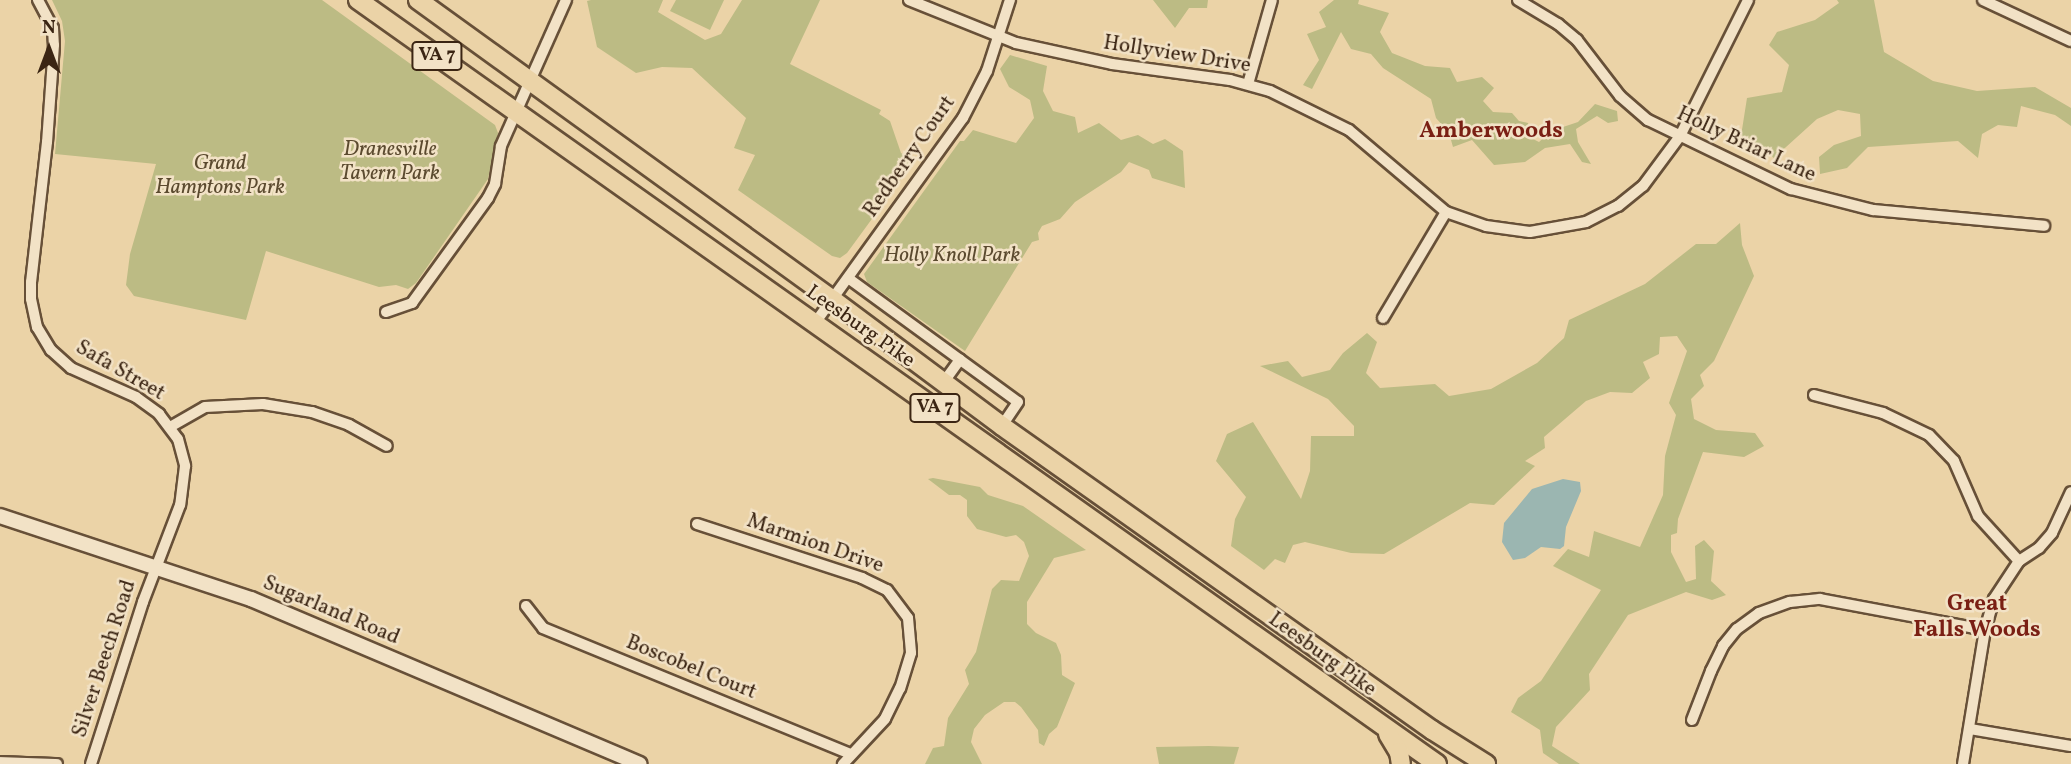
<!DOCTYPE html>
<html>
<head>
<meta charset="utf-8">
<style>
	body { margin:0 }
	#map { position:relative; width:2071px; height:764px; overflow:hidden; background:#ebd3a7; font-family:Vollkorn,serif }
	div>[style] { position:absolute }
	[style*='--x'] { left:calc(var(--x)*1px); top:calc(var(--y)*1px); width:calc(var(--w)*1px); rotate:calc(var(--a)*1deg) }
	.green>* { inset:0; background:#bcbb84 }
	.water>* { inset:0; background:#9bb6b1 }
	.roads { filter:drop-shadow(2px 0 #675038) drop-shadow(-2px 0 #675038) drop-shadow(0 2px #675038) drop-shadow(0 -2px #675038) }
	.minor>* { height:10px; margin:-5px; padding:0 5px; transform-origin:5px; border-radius:5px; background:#f2e2c6 }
	.tertiary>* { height:14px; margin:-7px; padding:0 7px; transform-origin:7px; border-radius:7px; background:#f2e2c6 }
	.trunk>* { height:18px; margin:-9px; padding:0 9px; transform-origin:9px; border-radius:9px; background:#ebd3a7 }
	span { translate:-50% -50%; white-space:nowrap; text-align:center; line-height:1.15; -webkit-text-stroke:5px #f2e2c6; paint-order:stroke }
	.shield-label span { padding:2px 5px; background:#f2e2c6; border:2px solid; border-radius:5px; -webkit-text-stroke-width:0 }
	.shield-label { font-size:19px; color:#3b2513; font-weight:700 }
	.street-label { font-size:21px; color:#3b2513 }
	.park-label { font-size:21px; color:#5b4a2f; font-style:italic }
	.neighbourhood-label { font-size:23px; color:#7a1f14; font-weight:700 }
	.north { position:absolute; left:14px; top:14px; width:70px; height:70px; -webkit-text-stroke:5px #f2e2c6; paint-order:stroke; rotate:0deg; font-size:19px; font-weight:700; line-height:28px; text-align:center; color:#3b2513 }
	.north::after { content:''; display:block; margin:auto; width:24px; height:32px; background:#3b2513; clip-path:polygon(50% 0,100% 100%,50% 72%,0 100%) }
</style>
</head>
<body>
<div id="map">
	<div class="green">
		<i style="clip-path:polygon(52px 0,322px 0,495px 125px,498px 133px,488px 179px,416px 283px,408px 289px,396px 285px,379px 287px,266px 251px,246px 320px,134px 296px,126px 285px,130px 254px,156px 164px,55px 154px,65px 41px,62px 21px)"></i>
		<i style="clip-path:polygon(591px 0,663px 0,658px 12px,705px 40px,721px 34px,742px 0,820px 0,790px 64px,881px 110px,879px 114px,890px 121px,901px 153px,915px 160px,847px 253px,840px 258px,832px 256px,738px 190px,755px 155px,734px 148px,746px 118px,692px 68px,662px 67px,636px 73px,597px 47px,587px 1px)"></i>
		<i style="clip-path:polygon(676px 0,724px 0,710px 30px,670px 11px)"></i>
		<i style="clip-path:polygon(1153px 0,1208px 0,1207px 8px,1189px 8px,1175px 28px)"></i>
		<i style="clip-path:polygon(1334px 0,1359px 0,1358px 4px,1389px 13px,1380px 32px,1392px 53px,1425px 66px,1450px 68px,1457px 82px,1482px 77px,1494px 88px,1483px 101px,1493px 112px,1512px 113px,1519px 121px,1528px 123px,1529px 137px,1539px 142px,1551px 131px,1578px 122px,1595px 104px,1617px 111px,1618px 121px,1608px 123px,1597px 116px,1576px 129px,1578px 142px,1591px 164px,1582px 162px,1570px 144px,1545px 148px,1525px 162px,1494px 165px,1472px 140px,1453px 147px,1449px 133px,1436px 118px,1431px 99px,1383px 68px,1371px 54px,1351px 49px,1341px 32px,1312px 89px,1303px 85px,1319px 60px,1307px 34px,1326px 27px,1319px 12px)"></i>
		<i style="clip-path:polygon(1837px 0,1874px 0,1884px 52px,1933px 81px,1977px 91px,2035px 87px,2071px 108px,2071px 126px,2055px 115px,2021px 106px,2017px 127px,1998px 125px,1982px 134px,1978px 158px,1958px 141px,1868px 147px,1847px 168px,1820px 174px,1819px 157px,1834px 145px,1861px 136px,1860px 114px,1838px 110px,1817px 119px,1774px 158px,1741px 136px,1747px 98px,1782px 92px,1789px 65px,1769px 45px,1777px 32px,1815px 20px,1839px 3px)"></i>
		<i style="clip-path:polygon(1010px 55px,1047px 66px,1043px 91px,1053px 111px,1075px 117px,1078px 133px,1099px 123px,1121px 140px,1138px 135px,1153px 144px,1165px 139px,1183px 151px,1185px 188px,1152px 178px,1149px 170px,1129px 162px,1121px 172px,1075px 202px,1060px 219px,1042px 226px,1038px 233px,1039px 240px,1032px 242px,965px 351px,867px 282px,864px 274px,960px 141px,964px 141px,973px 130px,1016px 143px,1034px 118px,1030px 100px,1009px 87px,1000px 69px)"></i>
		<i style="clip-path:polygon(1740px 223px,1742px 245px,1754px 276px,1714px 361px,1700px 375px,1704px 386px,1691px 399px,1694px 419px,1716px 430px,1755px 433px,1764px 446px,1744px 457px,1703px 452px,1678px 519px,1677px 533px,1671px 535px,1671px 552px,1686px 582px,1696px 579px,1695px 546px,1704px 540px,1714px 551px,1711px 581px,1726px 595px,1712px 600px,1686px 592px,1628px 615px,1589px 674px,1590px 690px,1556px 727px,1552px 746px,1580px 764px,1559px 764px,1543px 753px,1540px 730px,1511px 712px,1518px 698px,1541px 681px,1601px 590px,1553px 566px,1568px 549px,1589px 557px,1594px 531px,1640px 547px,1663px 495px,1665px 456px,1676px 415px,1669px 403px,1687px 351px,1677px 336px,1660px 337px,1659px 354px,1643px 362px,1650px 378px,1632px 393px,1610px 392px,1586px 401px,1544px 437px,1545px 448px,1525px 461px,1535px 466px,1494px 505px,1470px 503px,1384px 554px,1351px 553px,1305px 542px,1293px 545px,1285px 563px,1275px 559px,1264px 570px,1231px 546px,1235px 519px,1246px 497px,1216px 461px,1227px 434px,1253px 422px,1301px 499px,1310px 471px,1311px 436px,1354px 436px,1354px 426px,1328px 399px,1260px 366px,1288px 361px,1302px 377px,1330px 370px,1343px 353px,1367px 333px,1377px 342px,1366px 373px,1380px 388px,1435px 384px,1449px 396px,1491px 389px,1537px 363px,1564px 338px,1569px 320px,1645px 284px,1696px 244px,1716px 244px)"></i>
		<i style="clip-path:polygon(933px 478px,980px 487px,988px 495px,1023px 506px,1086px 550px,1054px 558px,1027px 602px,1027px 624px,1036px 633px,1056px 643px,1061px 655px,1062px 675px,1075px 683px,1057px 727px,1049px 734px,1044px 746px,1039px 743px,1038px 730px,1021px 707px,1015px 702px,1004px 702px,985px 715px,974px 729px,971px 742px,982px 764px,925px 764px,933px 748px,944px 746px,948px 718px,969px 684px,965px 670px,976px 652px,992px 589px,1001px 580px,1019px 581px,1029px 556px,1024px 542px,1016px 535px,1006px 537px,977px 529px,967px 516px,967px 500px,960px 495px,949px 495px,928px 479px)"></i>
		<i style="clip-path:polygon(1156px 747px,1209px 746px,1239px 747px,1234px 764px,1159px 764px)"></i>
	</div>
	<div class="water">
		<i style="clip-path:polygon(1563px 479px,1580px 482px,1581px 491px,1566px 527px,1564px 546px,1560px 549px,1541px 547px,1525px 558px,1513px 560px,1502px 542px,1504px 523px,1532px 489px)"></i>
	</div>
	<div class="roads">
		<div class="minor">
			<i style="--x:38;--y:0;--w:32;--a:62"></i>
			<i style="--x:53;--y:28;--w:17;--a:87"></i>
			<i style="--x:54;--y:45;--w:97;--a:94.1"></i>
			<i style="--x:47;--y:142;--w:141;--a:96.5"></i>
			<i style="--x:31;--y:282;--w:17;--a:90"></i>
			<i style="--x:31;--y:299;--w:29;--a:78"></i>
			<i style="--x:37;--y:327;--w:27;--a:59"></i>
			<i style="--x:51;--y:350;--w:27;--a:42"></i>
			<i style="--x:71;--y:368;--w:71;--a:24"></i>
			<i style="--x:136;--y:397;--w:29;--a:36"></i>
			<i style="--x:159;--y:414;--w:31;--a:53"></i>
			<i style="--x:178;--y:439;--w:28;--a:75"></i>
			<i style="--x:185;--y:466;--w:39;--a:97"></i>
			<i style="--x:180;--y:505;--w:104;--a:110.9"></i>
			<i style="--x:143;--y:602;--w:170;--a:107.8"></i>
			<i style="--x:909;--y:0;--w:115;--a:21.9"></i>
			<i style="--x:1016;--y:43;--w:98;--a:12.3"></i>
			<i style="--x:1112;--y:64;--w:119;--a:7.7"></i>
			<i style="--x:1230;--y:80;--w:41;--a:15.4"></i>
			<i style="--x:1270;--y:91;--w:88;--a:26.3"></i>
			<i style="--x:1349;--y:130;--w:127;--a:40.2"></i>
			<i style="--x:1446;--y:212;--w:42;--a:19.3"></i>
			<i style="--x:1486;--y:226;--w:44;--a:7.8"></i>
			<i style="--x:1530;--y:232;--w:57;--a:-10.1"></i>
			<i style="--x:1586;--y:222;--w:36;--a:-27"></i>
			<i style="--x:1618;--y:206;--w:32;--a:-39"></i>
			<i style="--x:1643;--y:186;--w:62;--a:-53.5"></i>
			<i style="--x:1680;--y:136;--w:152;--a:-63.4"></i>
			<i style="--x:1518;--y:0;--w:47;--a:31"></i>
			<i style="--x:1558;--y:24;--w:25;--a:40"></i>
			<i style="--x:1577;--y:40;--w:71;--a:52.5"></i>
			<i style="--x:1620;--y:96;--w:37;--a:41"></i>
			<i style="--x:1648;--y:120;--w:159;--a:25.8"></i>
			<i style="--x:1791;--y:189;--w:85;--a:14.4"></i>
			<i style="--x:1873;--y:210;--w:172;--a:5.3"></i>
			<i style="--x:1983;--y:0;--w:97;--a:25"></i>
			<i style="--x:1248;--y:84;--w:87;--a:-74.1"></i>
			<i style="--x:848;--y:278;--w:210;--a:36.1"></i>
			<i style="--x:1018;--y:402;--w:29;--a:124"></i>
			<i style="--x:386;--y:312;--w:28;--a:-19"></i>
			<i style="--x:412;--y:303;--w:130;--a:-54.1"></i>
			<i style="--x:488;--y:198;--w:16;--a:-63"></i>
			<i style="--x:495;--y:184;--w:38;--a:-81"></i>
			<i style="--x:501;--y:146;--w:160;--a:-66"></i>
			<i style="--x:1383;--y:318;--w:123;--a:-59.3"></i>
			<i style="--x:815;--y:323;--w:253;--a:-54.2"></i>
			<i style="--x:963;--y:118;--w:53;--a:-62.9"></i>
			<i style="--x:987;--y:71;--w:75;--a:-72.1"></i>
			<i style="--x:943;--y:383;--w:29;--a:-54"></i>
			<i style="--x:1814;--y:395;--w:71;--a:14.6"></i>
			<i style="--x:1883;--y:413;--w:51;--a:25.6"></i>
			<i style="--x:1929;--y:435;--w:36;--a:46"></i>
			<i style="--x:1954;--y:461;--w:60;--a:66.4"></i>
			<i style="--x:1978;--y:516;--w:61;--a:47.7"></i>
			<i style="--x:170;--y:427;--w:40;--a:-29.7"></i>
			<i style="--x:205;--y:407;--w:58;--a:-3"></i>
			<i style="--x:263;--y:404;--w:50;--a:9.3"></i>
			<i style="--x:312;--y:412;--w:39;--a:19"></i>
			<i style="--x:349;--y:425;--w:43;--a:28.9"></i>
			<i style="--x:697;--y:524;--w:174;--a:18.1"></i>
			<i style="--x:862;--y:578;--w:28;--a:26"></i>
			<i style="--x:887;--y:590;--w:35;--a:53"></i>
			<i style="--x:908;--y:618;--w:35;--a:85"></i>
			<i style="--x:911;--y:653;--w:37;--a:107"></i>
			<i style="--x:900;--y:688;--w:34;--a:116"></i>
			<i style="--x:885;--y:719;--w:62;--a:133"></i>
			<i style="--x:526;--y:606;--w:28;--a:52"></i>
			<i style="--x:543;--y:628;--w:332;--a:22.3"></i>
			<i style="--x:1692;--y:720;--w:53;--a:-68.8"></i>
			<i style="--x:1711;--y:671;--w:28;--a:-64"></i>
			<i style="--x:1723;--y:646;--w:22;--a:-51"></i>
			<i style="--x:1737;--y:629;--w:27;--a:-36"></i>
			<i style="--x:1759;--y:613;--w:33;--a:-20"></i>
			<i style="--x:1790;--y:602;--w:30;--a:-6"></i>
			<i style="--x:1820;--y:599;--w:168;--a:10.6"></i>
			<i style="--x:1970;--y:729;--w:102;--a:9.6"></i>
			<i style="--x:0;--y:762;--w:57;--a:2"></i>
			<i style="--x:1963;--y:764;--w:136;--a:-80.7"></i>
			<i style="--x:1985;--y:630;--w:32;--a:-74"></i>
			<i style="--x:1994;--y:599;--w:45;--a:-56.7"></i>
			<i style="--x:2019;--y:561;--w:24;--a:-33"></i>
			<i style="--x:2039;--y:548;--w:20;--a:-49"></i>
			<i style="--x:2052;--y:533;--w:45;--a:-65.1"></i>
		</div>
		<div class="tertiary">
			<i style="--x:0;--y:516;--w:264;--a:18.3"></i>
			<i style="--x:251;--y:599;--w:422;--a:23"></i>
		</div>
		<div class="trunk">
			<i style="--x:358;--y:0;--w:1322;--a:35.3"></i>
			<i style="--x:418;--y:0;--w:512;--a:35.86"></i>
			<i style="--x:833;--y:300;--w:211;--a:36.7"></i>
			<i style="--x:1002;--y:426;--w:527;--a:35.26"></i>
			<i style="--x:1432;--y:730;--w:64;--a:32.2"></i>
			<i style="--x:1388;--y:734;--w:21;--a:59"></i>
			<i style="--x:1399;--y:752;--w:12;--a:81"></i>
		</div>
	</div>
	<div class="shield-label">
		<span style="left:437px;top:56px">VA 7</span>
		<span style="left:935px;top:408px">VA 7</span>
	</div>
	<div class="street-label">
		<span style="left:1177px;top:55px;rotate:9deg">Hollyview Drive</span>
		<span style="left:1746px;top:145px;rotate:25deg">Holly Briar Lane</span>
		<span style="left:910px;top:157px;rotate:-55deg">Redberry Court</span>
		<span style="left:860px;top:327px;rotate:35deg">Leesburg Pike</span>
		<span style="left:120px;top:371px;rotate:30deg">Safa Street</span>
		<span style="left:815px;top:544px;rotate:19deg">Marmion Drive</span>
		<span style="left:331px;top:611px;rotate:23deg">Sugarland Road</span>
		<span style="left:1322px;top:655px;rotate:36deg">Leesburg Pike</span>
		<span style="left:105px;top:659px;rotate:-72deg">Silver Beech Road</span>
		<span style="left:691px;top:668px;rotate:22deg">Boscobel Court</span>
	</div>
	<div class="park-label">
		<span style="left:390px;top:162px">Dranesville<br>Tavern Park</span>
		<span style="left:220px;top:176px">Grand<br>Hamptons Park</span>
		<span style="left:952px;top:256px">Holly Knoll Park</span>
	</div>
	<div class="neighbourhood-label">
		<span style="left:1491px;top:131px">Amberwoods</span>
		<span style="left:1977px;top:617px">Great<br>Falls Woods</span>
	</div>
	<div class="north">N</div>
</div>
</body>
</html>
